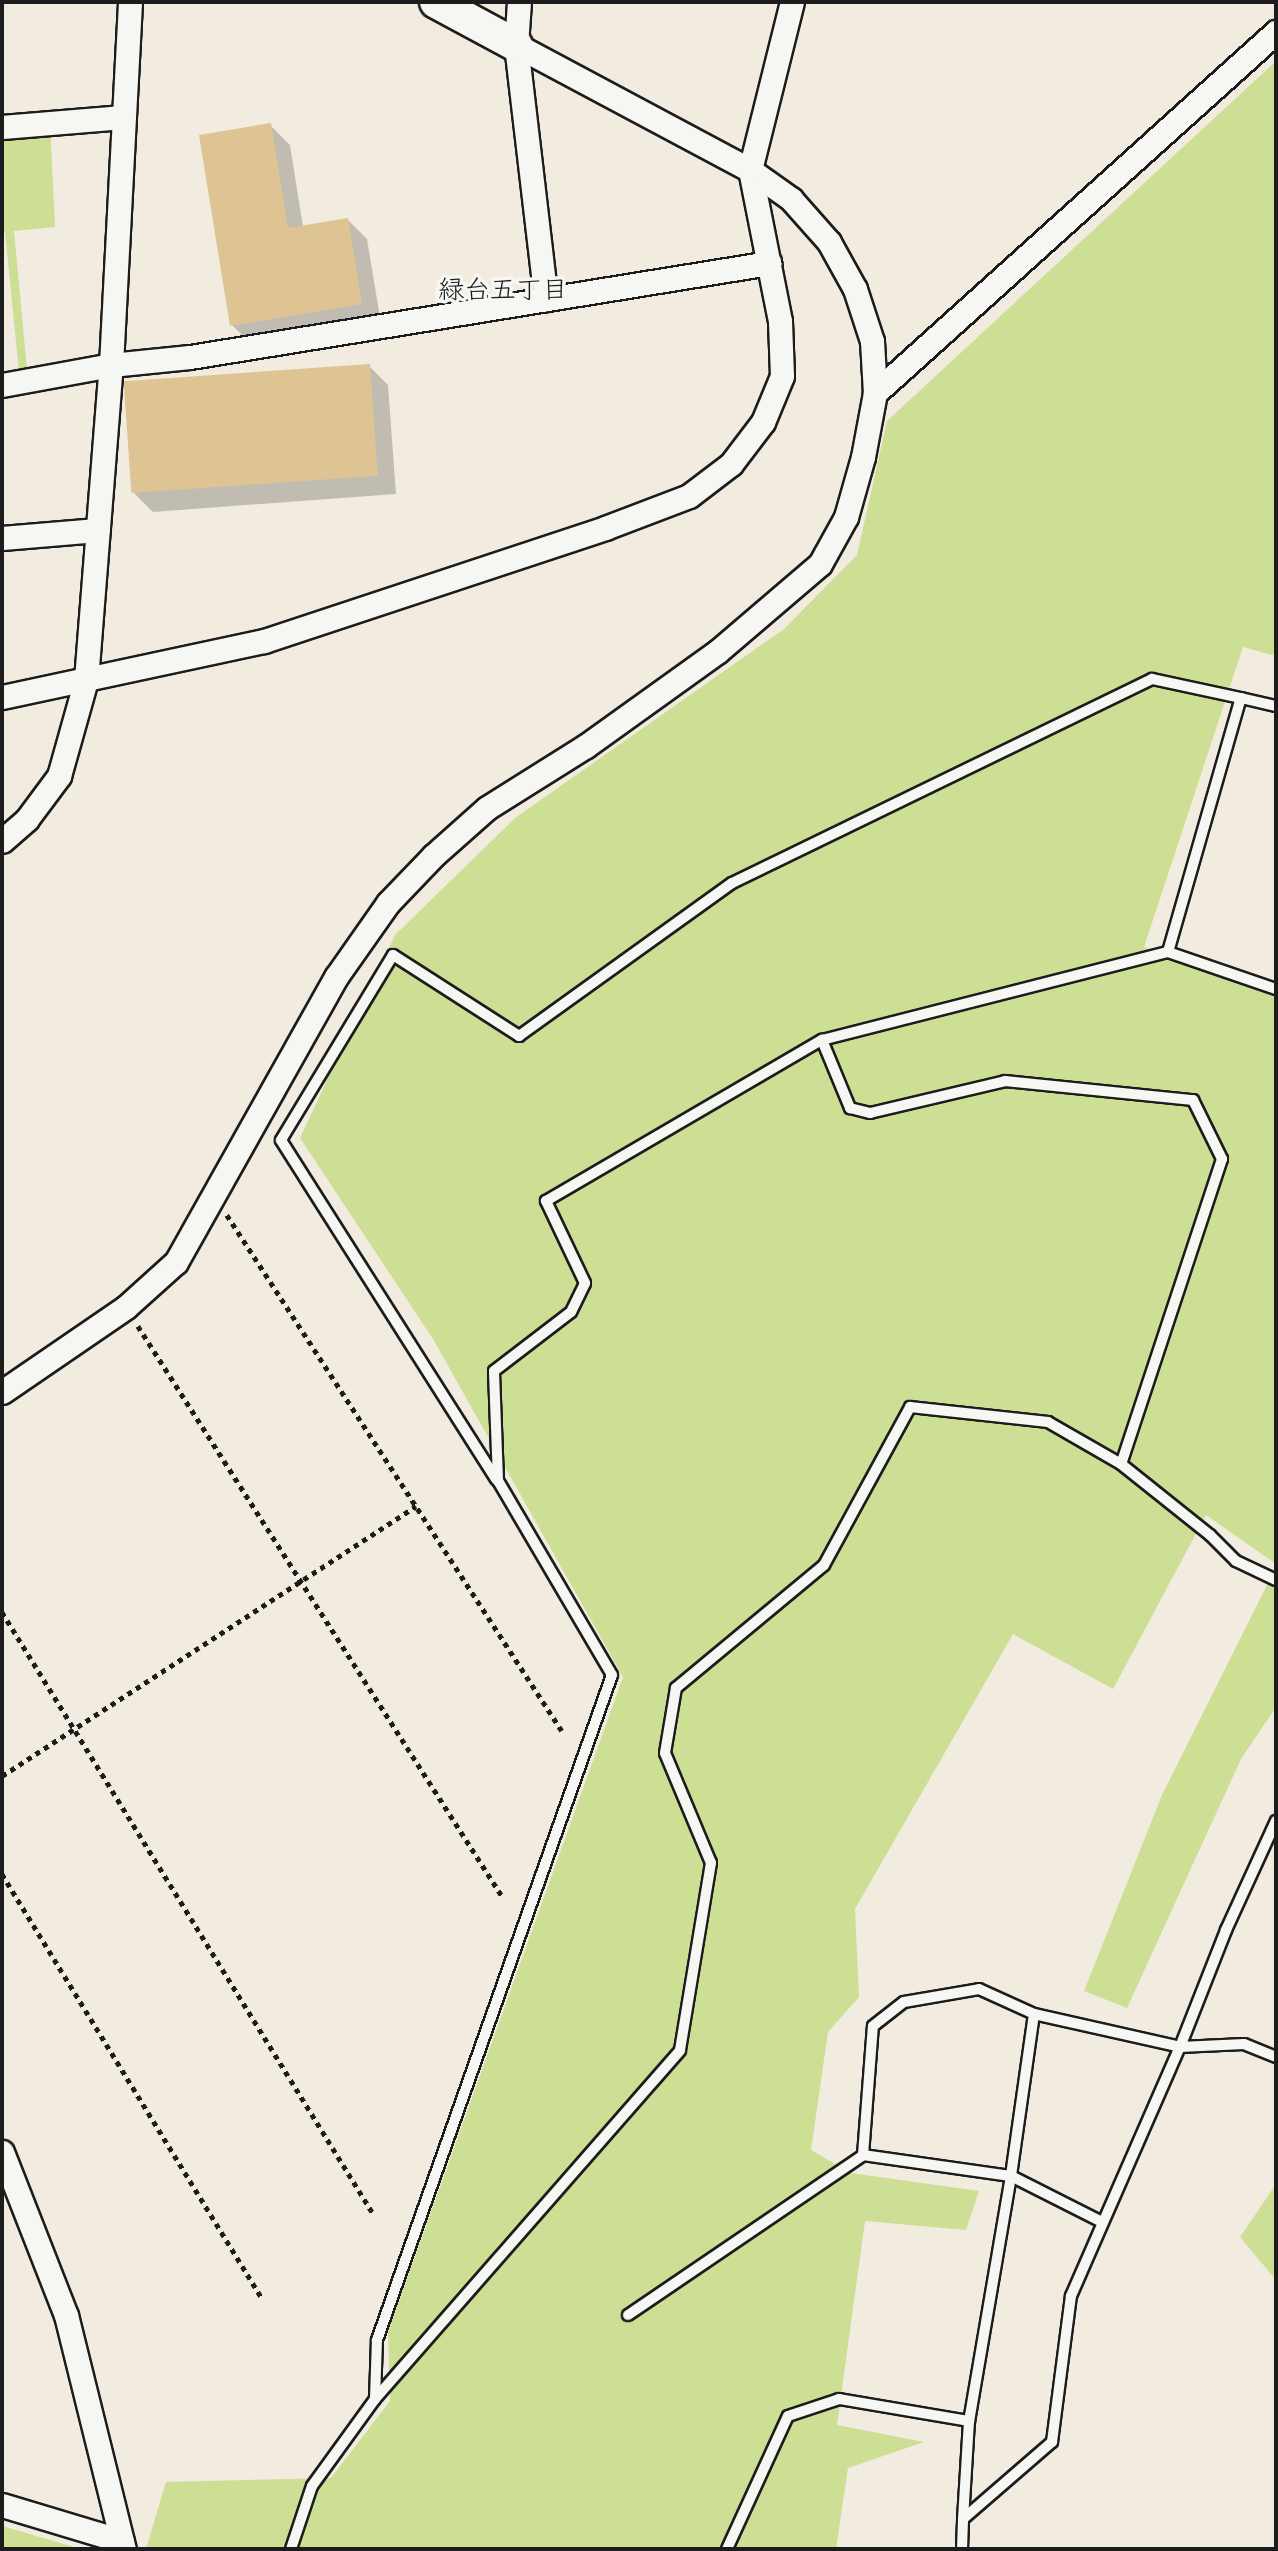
<!DOCTYPE html>
<html>
<head>
<meta charset="utf-8">
<style>
	body { margin:0 }
	#map { position:relative; width:1278px; height:2551px; overflow:hidden; background:#f1ecdf; font-family:"Patrick Hand","Klee One",sans-serif }
	div>[style] { position:absolute }
	[style*='--x'] { left:calc(var(--x)*1px); top:calc(var(--y)*1px); width:calc(var(--w)*1px); rotate:calc(var(--a)*1deg) }
	.green>* { inset:0; background:#ccdf94 }
	.shadow>* { inset:0; background:#0003 }
	.building>* { inset:0; background:#dec493; transform-origin:0 0 }
	.path>* { height:4.5px; margin-top:-2.25px; transform-origin:0; background:repeating-linear-gradient(90deg,#1c1c1c 0 5px,transparent 0 10px) }
	.roads { filter:drop-shadow(2px 0 #1c1c1c) drop-shadow(-2px 0 #1c1c1c) drop-shadow(0 2px #1c1c1c) drop-shadow(0 -2px #1c1c1c) }
	.lane>* { height:10px; margin:-5px; padding:0 5px; transform-origin:5px; border-radius:5px; background:#f6f6f2 }
	.street>* { height:23px; margin:-11.5px; padding:0 11.5px; transform-origin:11.5px; border-radius:11.5px; background:#f6f6f2 }
	.secondary>* { height:32px; margin:-16px; padding:0 16px; transform-origin:16px; border-radius:16px; background:#f6f6f2 }
	span { translate:-50% -50%; white-space:nowrap; text-align:center; line-height:1.15; -webkit-text-stroke:7px #f6f6f2; paint-order:stroke }
	.neighbourhood-label { font-size:26px; color:#1c1c1c }
	.frame { position:absolute; inset:0; border:4px solid #1c1c1c; pointer-events:none }
</style>
</head>
<body>
<div id="map">
	<div class="green">
		<i style="clip-path:polygon(1276px 61px,1276px 656px,1243px 647px,1144px 947px,1276px 995px,1276px 1564px,1206px 1515px,1113px 1689px,1013px 1634px,855px 1909px,859px 1997px,828px 2032px,811px 2150px,851px 2173px,979px 2191px,966px 2230px,865px 2221px,837px 2425px,924px 2442px,848px 2468px,836px 2549px,146px 2549px,166px 2482px,331px 2478px,390px 2401px,388px 2332px,623px 1677px,433px 1339px,300px 1138px,395px 935px,515px 818px,784px 629px,857px 555px,887px 421px)"></i>
		<i style="clip-path:polygon(50px 123px,55px 227px,14px 231px,28px 380px,20px 382px,5px 232px,2px 231px,2px 127px)"></i>
		<i style="clip-path:polygon(1276px 1567px,1276px 1707px,1241px 1759px,1127px 2008px,1084px 1991px,1162px 1795px)"></i>
		<i style="clip-path:polygon(1276px 2184px,1276px 2280px,1240px 2237px)"></i>
		<i style="clip-path:polygon(2px 2526px,81px 2549px,2px 2549px)"></i>
	</div>
	<div class="shadow">
		<i style="clip-path:polygon(270px 125px,290px 145px,303px 227px,348px 220px,367px 239px,381px 323px,251px 344px,232px 325px)"></i>
		<i style="clip-path:polygon(369px 366px,388px 385px,396px 494px,153px 512px,134px 493px)"></i>
	</div>
	<div class="building">
		<i style="clip-path:polygon(271px 123px,288px 228px,348px 218px,362px 304px,230px 326px,199px 135px)"></i>
		<i style="left:370px;top:364px;width:112px;height:247px;rotate:86deg"></i>
	</div>
	<div class="path">
		<i style="--x:227;--y:1215;--w:615;--a:57.01"></i>
		<i style="--x:138;--y:1326;--w:676;--a:57.44"></i>
		<i style="--x:2;--y:1612;--w:709;--a:58.33"></i>
		<i style="--x:2;--y:1776;--w:494;--a:-33.1"></i>
		<i style="--x:2;--y:1874;--w:496;--a:58.5"></i>
	</div>
	<div class="roads">
		<div class="lane">
			<i style="--x:1168;--y:952;--w:264;--a:-74"></i>
			<i style="--x:1241;--y:698;--w:36;--a:13"></i>
			<i style="--x:822;--y:1040;--w:74;--a:67.6"></i>
			<i style="--x:850;--y:1108;--w:21;--a:14"></i>
			<i style="--x:870;--y:1113;--w:139;--a:-13.3"></i>
			<i style="--x:1005;--y:1081;--w:189;--a:5.8"></i>
			<i style="--x:1193;--y:1100;--w:66;--a:63.8"></i>
			<i style="--x:1222;--y:1159;--w:321;--a:108.3"></i>
			<i style="--x:496;--y:1479;--w:401;--a:-122.4"></i>
			<i style="--x:281;--y:1140;--w:216;--a:-58.8"></i>
			<i style="--x:393;--y:955;--w:150;--a:32.7"></i>
			<i style="--x:519;--y:1036;--w:262;--a:-35.7"></i>
			<i style="--x:732;--y:883;--w:467;--a:-25.9"></i>
			<i style="--x:1152;--y:679;--w:91;--a:12.1"></i>
			<i style="--x:1034;--y:2014;--w:164;--a:98.1"></i>
			<i style="--x:1011;--y:2176;--w:249;--a:99.7"></i>
			<i style="--x:969;--y:2421;--w:98;--a:93.5"></i>
			<i style="--x:963;--y:2519;--w:118;--a:-40.9"></i>
			<i style="--x:1052;--y:2442;--w:147;--a:-82.6"></i>
			<i style="--x:1071;--y:2296;--w:272;--a:-66.4"></i>
			<i style="--x:1180;--y:2047;--w:126;--a:-68.5"></i>
			<i style="--x:1226;--y:1930;--w:120;--a:-65.4"></i>
			<i style="--x:863;--y:2155;--w:149;--a:8.1"></i>
			<i style="--x:1011;--y:2176;--w:102;--a:26.8"></i>
			<i style="--x:628;--y:2315;--w:284;--a:-34.2"></i>
			<i style="--x:863;--y:2155;--w:129;--a:-85.6"></i>
			<i style="--x:873;--y:2026;--w:39;--a:-38"></i>
			<i style="--x:904;--y:2002;--w:76;--a:-9.8"></i>
			<i style="--x:979;--y:1989;--w:60;--a:24.4"></i>
			<i style="--x:1034;--y:2014;--w:150;--a:12.7"></i>
			<i style="--x:1180;--y:2047;--w:64;--a:-2.7"></i>
			<i style="--x:1244;--y:2044;--w:35;--a:22"></i>
			<i style="--x:375;--y:2399;--w:59;--a:-88.1"></i>
			<i style="--x:377;--y:2340;--w:705;--a:-70.54"></i>
			<i style="--x:612;--y:1675;--w:225;--a:-120.4"></i>
			<i style="--x:498;--y:1481;--w:110;--a:-92.1"></i>
			<i style="--x:494;--y:1371;--w:97;--a:-37.5"></i>
			<i style="--x:571;--y:1312;--w:32;--a:-64"></i>
			<i style="--x:585;--y:1283;--w:91;--a:-115.4"></i>
			<i style="--x:546;--y:1201;--w:320;--a:-30.3"></i>
			<i style="--x:822;--y:1040;--w:357;--a:-14.3"></i>
			<i style="--x:1168;--y:952;--w:114;--a:18.9"></i>
			<i style="--x:291;--y:2549;--w:66;--a:-71.6"></i>
			<i style="--x:312;--y:2486;--w:107;--a:-54.1"></i>
			<i style="--x:375;--y:2399;--w:463;--a:-48.8"></i>
			<i style="--x:680;--y:2050;--w:190;--a:-80.6"></i>
			<i style="--x:711;--y:1863;--w:119;--a:-112.7"></i>
			<i style="--x:665;--y:1753;--w:66;--a:-80.4"></i>
			<i style="--x:676;--y:1688;--w:192;--a:-39.7"></i>
			<i style="--x:824;--y:1565;--w:180;--a:-61.4"></i>
			<i style="--x:910;--y:1407;--w:139;--a:6.2"></i>
			<i style="--x:1048;--y:1422;--w:84;--a:29.9"></i>
			<i style="--x:1121;--y:1464;--w:114;--a:38.6"></i>
			<i style="--x:1210;--y:1535;--w:37;--a:45"></i>
			<i style="--x:1236;--y:1561;--w:44;--a:25.4"></i>
			<i style="--x:727;--y:2549;--w:146;--a:-65.4"></i>
			<i style="--x:788;--y:2416;--w:54;--a:-18.4"></i>
			<i style="--x:839;--y:2399;--w:132;--a:9.6"></i>
			<i style="--x:962;--y:2549;--w:30;--a:-88"></i>
		</div>
		<div class="street">
			<i style="--x:519;--y:2;--w:43;--a:94"></i>
			<i style="--x:516;--y:45;--w:256;--a:83.3"></i>
			<i style="--x:2;--y:127;--w:122;--a:-4.7"></i>
			<i style="--x:2;--y:385;--w:111;--a:-10.4"></i>
			<i style="--x:111;--y:365;--w:79;--a:-5.8"></i>
			<i style="--x:190;--y:357;--w:587;--a:-9.22"></i>
			<i style="--x:875;--y:393;--w:540;--a:-42"></i>
			<i style="--x:2;--y:538;--w:96;--a:-4.8"></i>
			<i style="--x:2;--y:697;--w:268;--a:-12.1"></i>
			<i style="--x:264;--y:641;--w:359;--a:-18.3"></i>
			<i style="--x:605;--y:528;--w:90;--a:-20.9"></i>
			<i style="--x:689;--y:496;--w:53;--a:-37.3"></i>
			<i style="--x:731;--y:464;--w:53;--a:-52.7"></i>
			<i style="--x:763;--y:422;--w:50;--a:-67.6"></i>
			<i style="--x:782;--y:376;--w:55;--a:-92.1"></i>
			<i style="--x:780;--y:321;--w:154;--a:-101.2"></i>
			<i style="--x:750;--y:170;--w:173;--a:-76"></i>
			<i style="--x:2;--y:841;--w:33;--a:-41"></i>
			<i style="--x:27;--y:819;--w:54;--a:-53.3"></i>
			<i style="--x:59;--y:776;--w:100;--a:-74.3"></i>
			<i style="--x:86;--y:680;--w:316;--a:-85.5"></i>
			<i style="--x:111;--y:365;--w:363;--a:-87"></i>
			<i style="--x:2;--y:1392;--w:150;--a:-34.4"></i>
			<i style="--x:126;--y:1307;--w:67;--a:-42"></i>
			<i style="--x:176;--y:1262;--w:327;--a:-60.7"></i>
			<i style="--x:336;--y:977;--w:90;--a:-54.9"></i>
			<i style="--x:388;--y:903;--w:65;--a:-46.2"></i>
			<i style="--x:433;--y:856;--w:72;--a:-41.6"></i>
			<i style="--x:487;--y:808;--w:117;--a:-32.1"></i>
			<i style="--x:586;--y:746;--w:161;--a:-35.7"></i>
			<i style="--x:717;--y:652;--w:135;--a:-40.5"></i>
			<i style="--x:820;--y:564;--w:54;--a:-61"></i>
			<i style="--x:846;--y:517;--w:62;--a:-74.2"></i>
			<i style="--x:863;--y:457;--w:65;--a:-79.4"></i>
			<i style="--x:875;--y:393;--w:52;--a:-93.3"></i>
			<i style="--x:872;--y:341;--w:55;--a:-108.1"></i>
			<i style="--x:855;--y:289;--w:54;--a:-119"></i>
			<i style="--x:829;--y:242;--w:57;--a:-131.5"></i>
			<i style="--x:791;--y:199;--w:50;--a:-144.7"></i>
			<i style="--x:750;--y:170;--w:265;--a:-151.9"></i>
			<i style="--x:2;--y:2152;--w:175;--a:68.6"></i>
			<i style="--x:66;--y:2315;--w:241;--a:76.1"></i>
			<i style="--x:2;--y:2505;--w:125;--a:16.7"></i>
		</div>
		<div class="secondary">
			<i style="--x:436;--y:2;--w:91;--a:28.3"></i>
		</div>
	</div>
	<div class="neighbourhood-label">
		<span style="left:503px;top:289px">緑台五丁目</span>
	</div>
	<div class="frame"></div>
</div>
</body>
</html>
